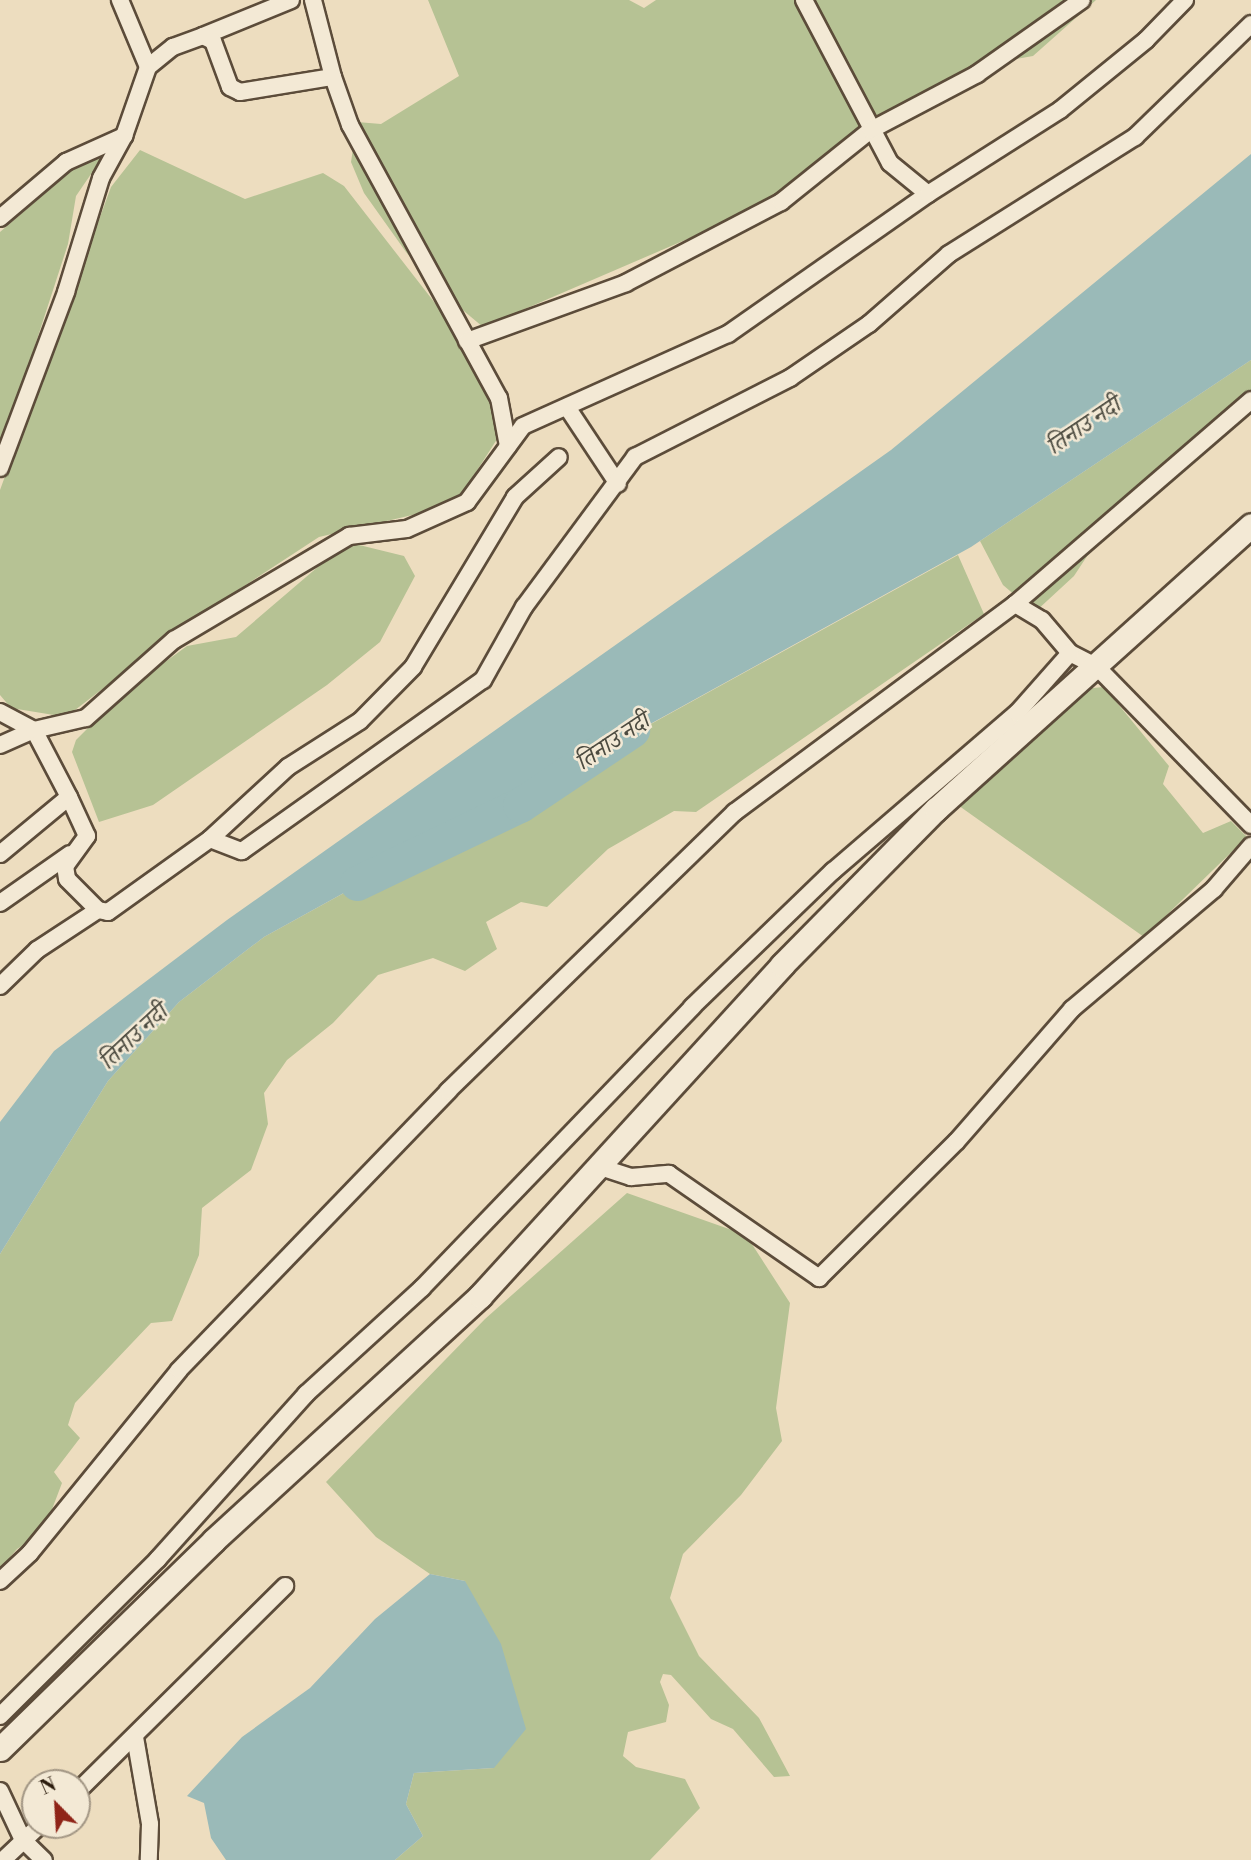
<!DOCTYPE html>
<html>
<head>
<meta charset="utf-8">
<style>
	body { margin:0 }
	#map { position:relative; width:1251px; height:1860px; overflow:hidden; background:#edddbf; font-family:"Libre Bodoni","Noto Serif Devanagari",serif }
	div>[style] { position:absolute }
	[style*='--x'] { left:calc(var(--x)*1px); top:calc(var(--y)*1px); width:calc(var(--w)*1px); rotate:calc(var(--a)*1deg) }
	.green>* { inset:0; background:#b6c294 }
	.water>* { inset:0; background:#9abab8 }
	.river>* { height:35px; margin:-17.5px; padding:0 17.5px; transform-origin:17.5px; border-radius:17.5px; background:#9abab8 }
	.roads { filter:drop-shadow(2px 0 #5c4c3a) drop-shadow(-2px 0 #5c4c3a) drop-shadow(0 2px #5c4c3a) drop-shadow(0 -2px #5c4c3a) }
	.street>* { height:16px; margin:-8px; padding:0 8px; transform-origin:8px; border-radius:8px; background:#f3e9d5 }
	.secondary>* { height:23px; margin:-11.5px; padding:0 11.5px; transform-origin:11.5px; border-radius:11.5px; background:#f3e9d5 }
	span { translate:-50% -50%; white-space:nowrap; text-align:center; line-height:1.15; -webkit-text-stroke:5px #f3e9d5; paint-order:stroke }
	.water-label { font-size:24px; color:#4c4b40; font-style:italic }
	.north { position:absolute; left:21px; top:1769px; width:70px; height:70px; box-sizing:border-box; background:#f3e9d5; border:2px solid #a39785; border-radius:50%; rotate:336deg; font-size:19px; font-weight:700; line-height:28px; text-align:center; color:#2b1c0d }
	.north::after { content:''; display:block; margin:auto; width:24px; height:32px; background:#8f2418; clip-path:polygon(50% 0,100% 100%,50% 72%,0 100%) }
</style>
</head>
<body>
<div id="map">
	<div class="green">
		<i style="clip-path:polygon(428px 0,629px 0,644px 8px,656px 0,1096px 0,1033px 56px,1004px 61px,901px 116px,785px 197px,483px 327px,434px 286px,406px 252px,364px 193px,351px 162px,357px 122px,381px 124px,459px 76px)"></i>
		<i style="clip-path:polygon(140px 150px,245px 199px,323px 173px,344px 186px,445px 316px,479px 351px,501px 433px,460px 497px,425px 512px,319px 537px,189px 622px,66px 717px,11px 708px,0 695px,0 490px,111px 187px)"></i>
		<i style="clip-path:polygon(89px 156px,102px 158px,76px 196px,68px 244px,0 453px,0 232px)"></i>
		<i style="clip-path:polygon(1251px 360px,1251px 398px,1128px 494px,1074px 576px,1035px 612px,1003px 585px,980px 541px)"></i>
		<i style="clip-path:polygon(347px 542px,404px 556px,415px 576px,380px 642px,327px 685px,153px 805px,99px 822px,72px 752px,76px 740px,124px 692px,187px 646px,236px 637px)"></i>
		<i style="clip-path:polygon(958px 555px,984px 614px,696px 812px,674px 811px,608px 849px,547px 907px,521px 902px,486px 922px,497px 949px,465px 971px,433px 958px,378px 975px,333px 1023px,287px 1060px,264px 1093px,268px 1124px,251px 1170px,202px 1208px,199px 1255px,172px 1321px,151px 1323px,75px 1403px,68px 1425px,80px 1438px,54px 1472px,62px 1483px,43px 1533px,17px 1549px,0 1569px,0 1254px,108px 1081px,179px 1002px,264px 937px)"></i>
		<i style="clip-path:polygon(1104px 687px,1169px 766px,1163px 784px,1203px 833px,1231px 821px,1247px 837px,1144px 937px,955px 803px,1082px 689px)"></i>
		<i style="clip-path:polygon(627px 1193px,746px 1235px,790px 1303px,776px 1408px,782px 1441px,741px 1495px,683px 1554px,670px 1598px,699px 1656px,759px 1718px,790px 1776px,774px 1777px,733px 1729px,711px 1719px,671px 1675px,663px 1674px,660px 1682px,669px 1705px,666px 1722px,628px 1732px,623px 1756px,636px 1767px,685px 1779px,700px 1808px,650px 1860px,395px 1860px,423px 1836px,406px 1804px,414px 1773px,494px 1768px,465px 1581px,430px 1574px,376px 1537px,326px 1482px,485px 1319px)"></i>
	</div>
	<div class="water">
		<i style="clip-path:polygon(1251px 154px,1251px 360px,971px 547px,264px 937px,179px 1002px,108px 1081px,0 1254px,0 1122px,54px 1051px,227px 920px,891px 450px)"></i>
		<i style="clip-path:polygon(430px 1574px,465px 1581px,501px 1644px,526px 1729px,494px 1768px,414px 1773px,406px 1804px,423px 1836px,395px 1860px,226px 1860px,211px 1838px,204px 1803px,187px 1796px,242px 1737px,310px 1688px,375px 1619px)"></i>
	</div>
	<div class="river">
		<i style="--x:357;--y:883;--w:181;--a:-25.6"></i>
		<i style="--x:520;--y:805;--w:135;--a:-33.8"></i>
	</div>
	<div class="roads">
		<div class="street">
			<i style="--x:804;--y:0;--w:184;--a:62.2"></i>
			<i style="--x:890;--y:163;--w:49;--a:39.2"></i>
			<i style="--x:203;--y:36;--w:95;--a:-22.2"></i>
			<i style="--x:148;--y:67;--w:32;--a:-39"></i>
			<i style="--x:173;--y:47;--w:32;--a:-20"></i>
			<i style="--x:203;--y:36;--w:11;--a:27"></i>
			<i style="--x:213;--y:41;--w:49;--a:69.7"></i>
			<i style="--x:230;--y:87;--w:11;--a:27"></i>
			<i style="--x:240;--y:92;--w:94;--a:-9.2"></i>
			<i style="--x:333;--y:77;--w:80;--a:-104.6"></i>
			<i style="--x:333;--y:77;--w:51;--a:70.5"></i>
			<i style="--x:350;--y:125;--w:311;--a:61.4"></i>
			<i style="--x:499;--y:398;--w:49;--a:79.4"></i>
			<i style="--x:0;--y:218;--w:87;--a:-40.3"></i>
			<i style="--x:66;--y:162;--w:64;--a:-24.1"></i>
			<i style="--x:467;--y:341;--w:169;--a:-20"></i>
			<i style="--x:626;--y:283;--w:175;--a:-27.6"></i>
			<i style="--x:781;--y:202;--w:115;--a:-38.7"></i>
			<i style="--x:871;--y:130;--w:120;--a:-27.8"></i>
			<i style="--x:977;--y:74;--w:128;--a:-35.2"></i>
			<i style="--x:567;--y:407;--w:92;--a:56.5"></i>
			<i style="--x:0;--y:468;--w:188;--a:-69.4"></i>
			<i style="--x:66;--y:292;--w:119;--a:-72.9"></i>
			<i style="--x:101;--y:178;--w:48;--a:-61.3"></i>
			<i style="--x:124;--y:136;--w:73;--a:-70.8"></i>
			<i style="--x:148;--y:67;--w:73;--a:-112.7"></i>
			<i style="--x:1015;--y:604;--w:31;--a:31"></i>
			<i style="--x:1042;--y:620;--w:43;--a:49.7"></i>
			<i style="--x:1070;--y:653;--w:29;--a:27"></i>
			<i style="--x:1096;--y:666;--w:222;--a:45.7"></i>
			<i style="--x:0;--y:712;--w:38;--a:28"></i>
			<i style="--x:34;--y:730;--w:76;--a:62.4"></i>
			<i style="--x:69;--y:797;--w:43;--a:65.2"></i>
			<i style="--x:87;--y:836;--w:37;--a:126"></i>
			<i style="--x:65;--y:866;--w:13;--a:81"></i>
			<i style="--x:67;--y:879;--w:44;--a:45"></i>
			<i style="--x:98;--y:910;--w:10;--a:11"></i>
			<i style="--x:108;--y:912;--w:125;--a:-35.6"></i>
			<i style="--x:210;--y:839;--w:34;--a:21"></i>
			<i style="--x:242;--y:851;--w:296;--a:-35.4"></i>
			<i style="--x:483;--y:680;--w:84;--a:-60.7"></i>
			<i style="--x:524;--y:607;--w:187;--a:-53.5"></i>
			<i style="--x:635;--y:457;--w:174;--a:-27"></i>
			<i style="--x:790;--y:378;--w:96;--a:-34.4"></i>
			<i style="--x:869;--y:324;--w:106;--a:-41.2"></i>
			<i style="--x:949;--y:254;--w:220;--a:-32.2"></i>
			<i style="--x:1135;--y:137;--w:162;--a:-44.2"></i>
			<i style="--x:0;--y:745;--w:37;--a:-24"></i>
			<i style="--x:34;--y:730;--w:53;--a:-13"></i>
			<i style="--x:86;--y:718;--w:118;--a:-41.6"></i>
			<i style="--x:174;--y:640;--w:204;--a:-30.7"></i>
			<i style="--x:349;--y:536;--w:58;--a:-6.9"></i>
			<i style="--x:407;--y:529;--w:66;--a:-24.2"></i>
			<i style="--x:467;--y:502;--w:94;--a:-53.6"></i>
			<i style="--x:523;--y:426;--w:225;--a:-24.2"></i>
			<i style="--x:728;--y:334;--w:244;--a:-35"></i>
			<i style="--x:928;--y:194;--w:156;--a:-32.5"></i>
			<i style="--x:1060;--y:110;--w:111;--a:-39.1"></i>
			<i style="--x:1146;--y:40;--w:56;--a:-45.7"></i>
			<i style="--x:210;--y:839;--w:106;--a:-42.7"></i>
			<i style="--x:288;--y:767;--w:85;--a:-32.6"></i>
			<i style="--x:360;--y:721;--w:76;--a:-45.5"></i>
			<i style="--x:413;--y:667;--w:198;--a:-59"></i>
			<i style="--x:515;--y:497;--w:59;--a:-42.3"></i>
			<i style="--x:0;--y:854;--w:89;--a:-39.6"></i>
			<i style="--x:0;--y:903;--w:85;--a:-35"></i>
			<i style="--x:0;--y:986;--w:52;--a:-44.2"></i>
			<i style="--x:37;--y:950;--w:73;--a:-33.3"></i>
			<i style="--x:597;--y:1166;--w:36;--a:18"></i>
			<i style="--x:631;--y:1177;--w:38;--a:-5"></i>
			<i style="--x:669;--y:1174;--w:183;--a:34.7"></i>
			<i style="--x:819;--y:1278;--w:194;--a:-44.8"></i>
			<i style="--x:957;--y:1141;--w:175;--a:-48.9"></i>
			<i style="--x:1072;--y:1009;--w:186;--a:-40.2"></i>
			<i style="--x:1214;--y:889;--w:57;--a:-49.3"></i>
			<i style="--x:0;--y:1581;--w:41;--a:-43"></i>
			<i style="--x:30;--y:1553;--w:236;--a:-50.8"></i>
			<i style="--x:179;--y:1370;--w:388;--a:-46"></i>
			<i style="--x:448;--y:1091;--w:400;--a:-44.2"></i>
			<i style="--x:735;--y:812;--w:349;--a:-36.6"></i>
			<i style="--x:1015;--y:604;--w:312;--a:-40.8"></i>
			<i style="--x:0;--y:1716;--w:223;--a:-44.8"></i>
			<i style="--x:158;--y:1559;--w:222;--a:-48.1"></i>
			<i style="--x:306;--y:1394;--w:157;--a:-42.4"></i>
			<i style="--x:422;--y:1288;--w:390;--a:-46.1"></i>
			<i style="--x:692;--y:1007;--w:196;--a:-44"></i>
			<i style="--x:833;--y:871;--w:243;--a:-40.7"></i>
			<i style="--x:1017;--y:713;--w:80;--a:-48.5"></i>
			<i style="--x:135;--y:1737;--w:88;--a:80.2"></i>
			<i style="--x:150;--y:1824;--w:36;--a:92"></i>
			<i style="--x:0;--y:1791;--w:54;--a:64.9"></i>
			<i style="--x:23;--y:1840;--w:29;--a:44"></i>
			<i style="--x:77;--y:1792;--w:293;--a:-44.7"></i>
			<i style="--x:3;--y:1860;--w:51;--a:-43.4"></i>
		</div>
		<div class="secondary">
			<i style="--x:0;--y:1749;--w:299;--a:-44.3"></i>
			<i style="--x:214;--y:1540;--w:361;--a:-42.5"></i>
			<i style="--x:480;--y:1296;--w:448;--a:-47.6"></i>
			<i style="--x:782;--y:965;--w:219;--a:-45.4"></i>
			<i style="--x:936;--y:809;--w:424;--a:-42"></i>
		</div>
	</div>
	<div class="water-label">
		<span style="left:1084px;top:427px;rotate:-34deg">तिनाउ नदी</span>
		<span style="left:613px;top:743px;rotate:-34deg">तिनाउ नदी</span>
		<span style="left:134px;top:1038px;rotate:-43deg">तिनाउ नदी</span>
	</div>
	<div class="north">N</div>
</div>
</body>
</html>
